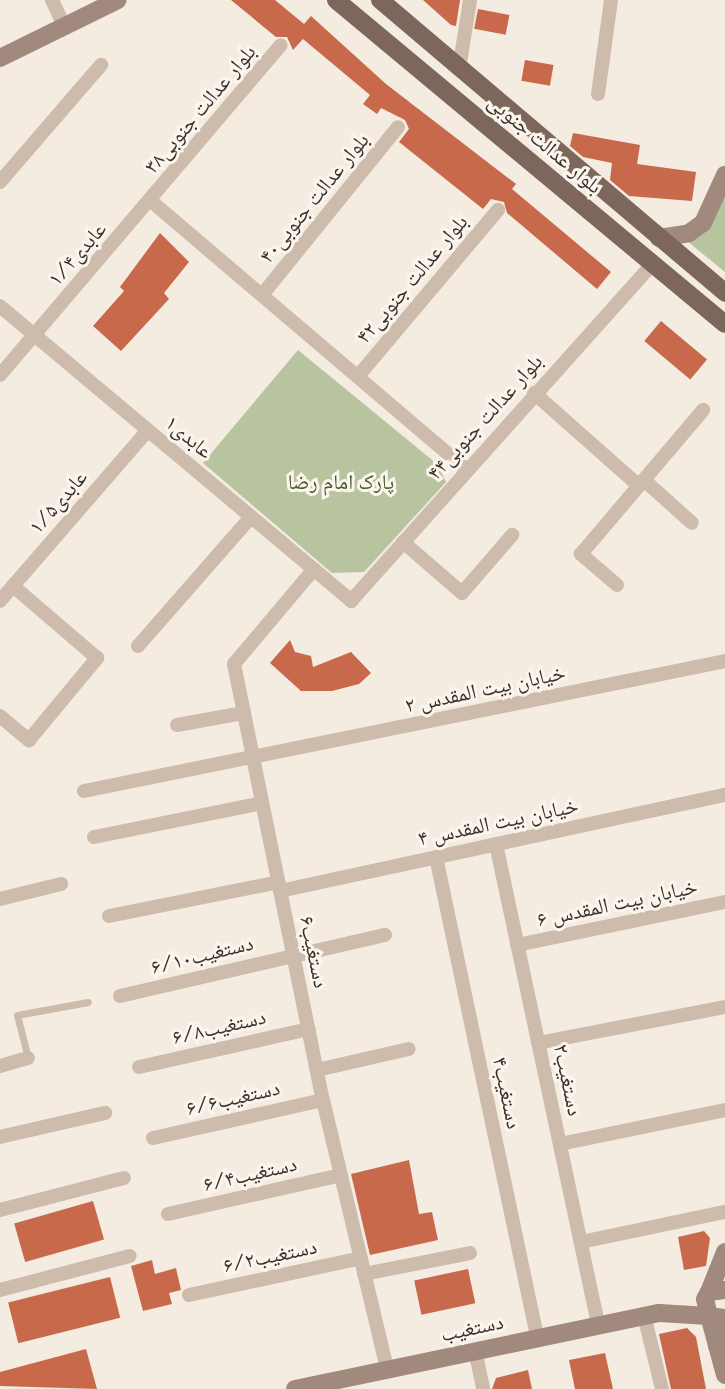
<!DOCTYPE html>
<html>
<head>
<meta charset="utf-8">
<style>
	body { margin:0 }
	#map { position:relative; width:725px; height:1389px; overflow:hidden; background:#f4ebe1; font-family:Raleway,"Noto Naskh Arabic",sans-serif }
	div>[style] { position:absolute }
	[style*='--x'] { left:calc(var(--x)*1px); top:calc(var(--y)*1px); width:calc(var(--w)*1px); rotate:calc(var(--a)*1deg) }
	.green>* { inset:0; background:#b8c4a0 }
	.building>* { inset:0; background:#c8694b; transform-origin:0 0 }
	.lane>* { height:7px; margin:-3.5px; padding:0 3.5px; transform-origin:3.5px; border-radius:3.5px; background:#cdbbac }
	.street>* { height:14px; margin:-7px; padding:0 7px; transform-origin:7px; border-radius:7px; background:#cdbbac }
	.secondary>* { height:18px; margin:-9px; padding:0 9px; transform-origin:9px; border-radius:9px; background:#a18a7d }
	.primary>* { height:18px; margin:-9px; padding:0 9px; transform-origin:9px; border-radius:9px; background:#7d675c }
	span { translate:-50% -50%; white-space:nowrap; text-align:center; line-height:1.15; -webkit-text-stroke:6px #fbf5ee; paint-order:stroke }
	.street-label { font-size:21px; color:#3b302b }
	.park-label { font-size:21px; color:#4a5a2e }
</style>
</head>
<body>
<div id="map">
	<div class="green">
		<i style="clip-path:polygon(725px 185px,725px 272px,687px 241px)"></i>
		<i style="clip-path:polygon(298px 350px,437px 464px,446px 482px,364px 572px,332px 573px,203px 463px)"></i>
	</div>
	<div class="building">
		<i style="clip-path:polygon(231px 0,275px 0,304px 24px,311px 16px,386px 84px,516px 184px,512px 189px,611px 272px,597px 289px,507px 213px,504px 202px,491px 199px,483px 209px,399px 142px,409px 129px,405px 120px,381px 108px,377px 114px,363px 104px,370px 95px,303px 39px,293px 50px,287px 37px,276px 37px)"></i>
		<i style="clip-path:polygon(423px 0,460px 0,456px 26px,451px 25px)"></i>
		<i style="left:478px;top:9px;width:32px;height:20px;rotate:11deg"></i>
		<i style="left:525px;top:60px;width:29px;height:21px;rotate:10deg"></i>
		<i style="clip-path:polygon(573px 133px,640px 145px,637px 164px,696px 172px,692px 201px,629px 196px,610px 180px,612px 163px,583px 157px,570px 146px)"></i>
		<i style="clip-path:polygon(160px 233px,189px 262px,164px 293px,169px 299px,121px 351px,93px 326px,124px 291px,120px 287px)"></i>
		<i style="left:661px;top:321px;width:60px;height:26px;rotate:40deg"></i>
		<i style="clip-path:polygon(290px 640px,295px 652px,311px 656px,313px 667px,351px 652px,371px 673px,359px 684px,332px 691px,301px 691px,270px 663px)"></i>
		<i style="clip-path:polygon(409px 1160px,419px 1214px,432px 1212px,438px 1240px,370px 1255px,351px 1174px)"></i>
		<i style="left:93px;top:1201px;width:40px;height:82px;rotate:74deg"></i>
		<i style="clip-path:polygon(704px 1231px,710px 1238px,706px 1266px,684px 1270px,678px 1237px)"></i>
		<i style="clip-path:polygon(152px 1260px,155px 1274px,176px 1268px,181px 1290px,169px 1293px,172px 1304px,143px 1311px,131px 1266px)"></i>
		<i style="left:468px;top:1269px;width:35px;height:55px;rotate:78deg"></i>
		<i style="left:110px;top:1277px;width:42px;height:105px;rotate:76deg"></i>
		<i style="clip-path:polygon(687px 1328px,696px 1337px,706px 1389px,671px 1389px,659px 1334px)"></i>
		<i style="clip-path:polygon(86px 1349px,97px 1389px,0 1386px,0 1372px)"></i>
		<i style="clip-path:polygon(605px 1353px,613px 1389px,575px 1389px,569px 1360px)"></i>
		<i style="clip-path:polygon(528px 1370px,532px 1389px,492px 1389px,496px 1378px)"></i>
	</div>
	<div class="lane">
		<i style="--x:28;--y:1058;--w:44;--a:-104.3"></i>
		<i style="--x:17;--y:1015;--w:72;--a:-10.4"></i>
	</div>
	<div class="street">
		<i style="--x:52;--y:0;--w:29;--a:65"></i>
		<i style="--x:459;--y:69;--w:70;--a:-80.9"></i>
		<i style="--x:598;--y:94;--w:95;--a:-82.1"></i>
		<i style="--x:0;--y:182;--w:155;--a:-49.2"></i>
		<i style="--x:151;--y:201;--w:415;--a:40.4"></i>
		<i style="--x:262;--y:295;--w:216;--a:-51"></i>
		<i style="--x:0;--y:306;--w:459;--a:40"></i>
		<i style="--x:351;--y:601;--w:453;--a:-48.2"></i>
		<i style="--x:0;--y:375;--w:433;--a:-49.6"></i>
		<i style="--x:359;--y:375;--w:216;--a:-49.9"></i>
		<i style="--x:534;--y:393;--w:140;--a:41.5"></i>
		<i style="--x:644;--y:480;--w:64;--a:41.9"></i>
		<i style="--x:403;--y:542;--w:78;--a:40.8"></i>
		<i style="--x:462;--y:593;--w:77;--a:-49.2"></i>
		<i style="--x:314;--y:569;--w:124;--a:130.1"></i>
		<i style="--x:234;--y:664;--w:445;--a:78.5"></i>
		<i style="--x:323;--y:1100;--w:277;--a:76.6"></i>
		<i style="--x:617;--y:585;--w:48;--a:-139.3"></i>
		<i style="--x:581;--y:554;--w:189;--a:-49.7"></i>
		<i style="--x:0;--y:601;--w:226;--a:-49.1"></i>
		<i style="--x:138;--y:646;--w:171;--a:-48.8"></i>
		<i style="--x:0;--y:716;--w:38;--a:40"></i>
		<i style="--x:29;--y:740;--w:107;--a:-50.3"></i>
		<i style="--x:97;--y:658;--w:111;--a:-139.4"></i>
		<i style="--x:177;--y:725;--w:68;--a:-10.2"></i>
		<i style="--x:84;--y:791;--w:654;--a:-11.46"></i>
		<i style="--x:94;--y:837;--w:171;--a:-11.4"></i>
		<i style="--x:496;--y:844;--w:491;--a:78"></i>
		<i style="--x:436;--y:857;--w:491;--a:78.1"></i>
		<i style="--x:280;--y:891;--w:455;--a:-12.2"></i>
		<i style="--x:0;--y:899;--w:63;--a:-13.8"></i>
		<i style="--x:109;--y:916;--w:173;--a:-11.3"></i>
		<i style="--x:517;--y:945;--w:212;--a:-11.7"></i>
		<i style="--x:120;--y:996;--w:272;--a:-13"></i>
		<i style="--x:538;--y:1043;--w:190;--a:-10.9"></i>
		<i style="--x:0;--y:1066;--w:29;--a:-16"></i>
		<i style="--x:139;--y:1067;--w:174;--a:-12.6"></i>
		<i style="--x:317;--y:1070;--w:94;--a:-12.9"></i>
		<i style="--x:0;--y:1137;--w:108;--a:-12.9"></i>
		<i style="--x:153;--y:1138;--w:174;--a:-12.6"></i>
		<i style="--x:560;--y:1144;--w:168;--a:-11.6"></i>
		<i style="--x:0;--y:1210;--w:128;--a:-14.5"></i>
		<i style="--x:168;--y:1214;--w:177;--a:-12.7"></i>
		<i style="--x:581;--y:1242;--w:147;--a:-11.8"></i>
		<i style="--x:364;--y:1274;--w:108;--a:-11.2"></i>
		<i style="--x:0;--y:1290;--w:134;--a:-14.7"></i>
		<i style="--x:189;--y:1295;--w:176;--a:-12.1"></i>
		<i style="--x:644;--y:1315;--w:76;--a:76.3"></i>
		<i style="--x:475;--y:1350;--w:40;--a:78"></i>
	</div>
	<div class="secondary">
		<i style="--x:0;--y:58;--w:131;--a:-26.2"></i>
		<i style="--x:659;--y:238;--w:30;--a:-9"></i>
		<i style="--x:689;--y:233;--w:17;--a:-36"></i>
		<i style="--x:703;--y:223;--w:53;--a:-65.4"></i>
		<i style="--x:709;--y:1292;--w:43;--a:-68.2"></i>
		<i style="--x:717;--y:1346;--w:29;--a:-74"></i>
		<i style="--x:725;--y:1318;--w:16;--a:-173"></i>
		<i style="--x:709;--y:1316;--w:17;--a:-103"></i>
		<i style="--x:705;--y:1299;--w:8;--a:-60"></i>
		<i style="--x:709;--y:1292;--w:16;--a:-7"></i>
		<i style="--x:295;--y:1389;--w:372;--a:-11.8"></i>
		<i style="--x:659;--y:1313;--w:50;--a:3.4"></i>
		<i style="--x:709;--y:1316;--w:61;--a:74.8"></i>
	</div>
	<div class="primary">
		<i style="--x:336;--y:0;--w:506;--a:39.79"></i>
		<i style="--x:380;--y:0;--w:453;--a:40.3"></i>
	</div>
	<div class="street-label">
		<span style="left:200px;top:109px;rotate:-50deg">بلوار عدالت جنوبی۳۸</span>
		<span style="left:545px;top:144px;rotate:40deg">بلوار عدالت جنوبی</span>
		<span style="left:314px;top:198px;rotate:-51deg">بلوار عدالت جنوبی۴۰</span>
		<span style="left:77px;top:254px;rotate:-49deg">عابدی۱/۴</span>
		<span style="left:412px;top:279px;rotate:-50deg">بلوار عدالت جنوبی۴۲</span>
		<span style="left:485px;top:417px;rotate:-48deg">بلوار عدالت جنوبی۴۴</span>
		<span style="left:189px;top:437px;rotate:40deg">۱عابدی</span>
		<span style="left:58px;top:502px;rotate:-49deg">عابدی۱/۵</span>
		<span style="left:485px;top:689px;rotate:-12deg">خیابان بیت المقدس ۲</span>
		<span style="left:498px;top:822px;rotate:-12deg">خیابان بیت المقدس ۴</span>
		<span style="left:617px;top:903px;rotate:-12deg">خیابان بیت المقدس ۶</span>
		<span style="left:314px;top:952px;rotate:78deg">دستغیب۶</span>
		<span style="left:202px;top:955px;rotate:-14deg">دستغیب۶/۱۰</span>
		<span style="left:219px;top:1027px;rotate:-13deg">دستغیب۶/۸</span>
		<span style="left:568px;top:1080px;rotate:78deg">۲دستغیب</span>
		<span style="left:507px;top:1093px;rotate:78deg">دستغیب۴</span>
		<span style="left:233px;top:1098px;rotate:-13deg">دستغیب۶/۶</span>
		<span style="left:250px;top:1174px;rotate:-13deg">دستغیب۶/۴</span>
		<span style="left:270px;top:1256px;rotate:-12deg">دستغیب۶/۲</span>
		<span style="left:472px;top:1328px;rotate:-12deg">دستغیب</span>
	</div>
	<div class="park-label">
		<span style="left:341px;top:482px">پارک امام رضا</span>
	</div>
</div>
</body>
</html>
